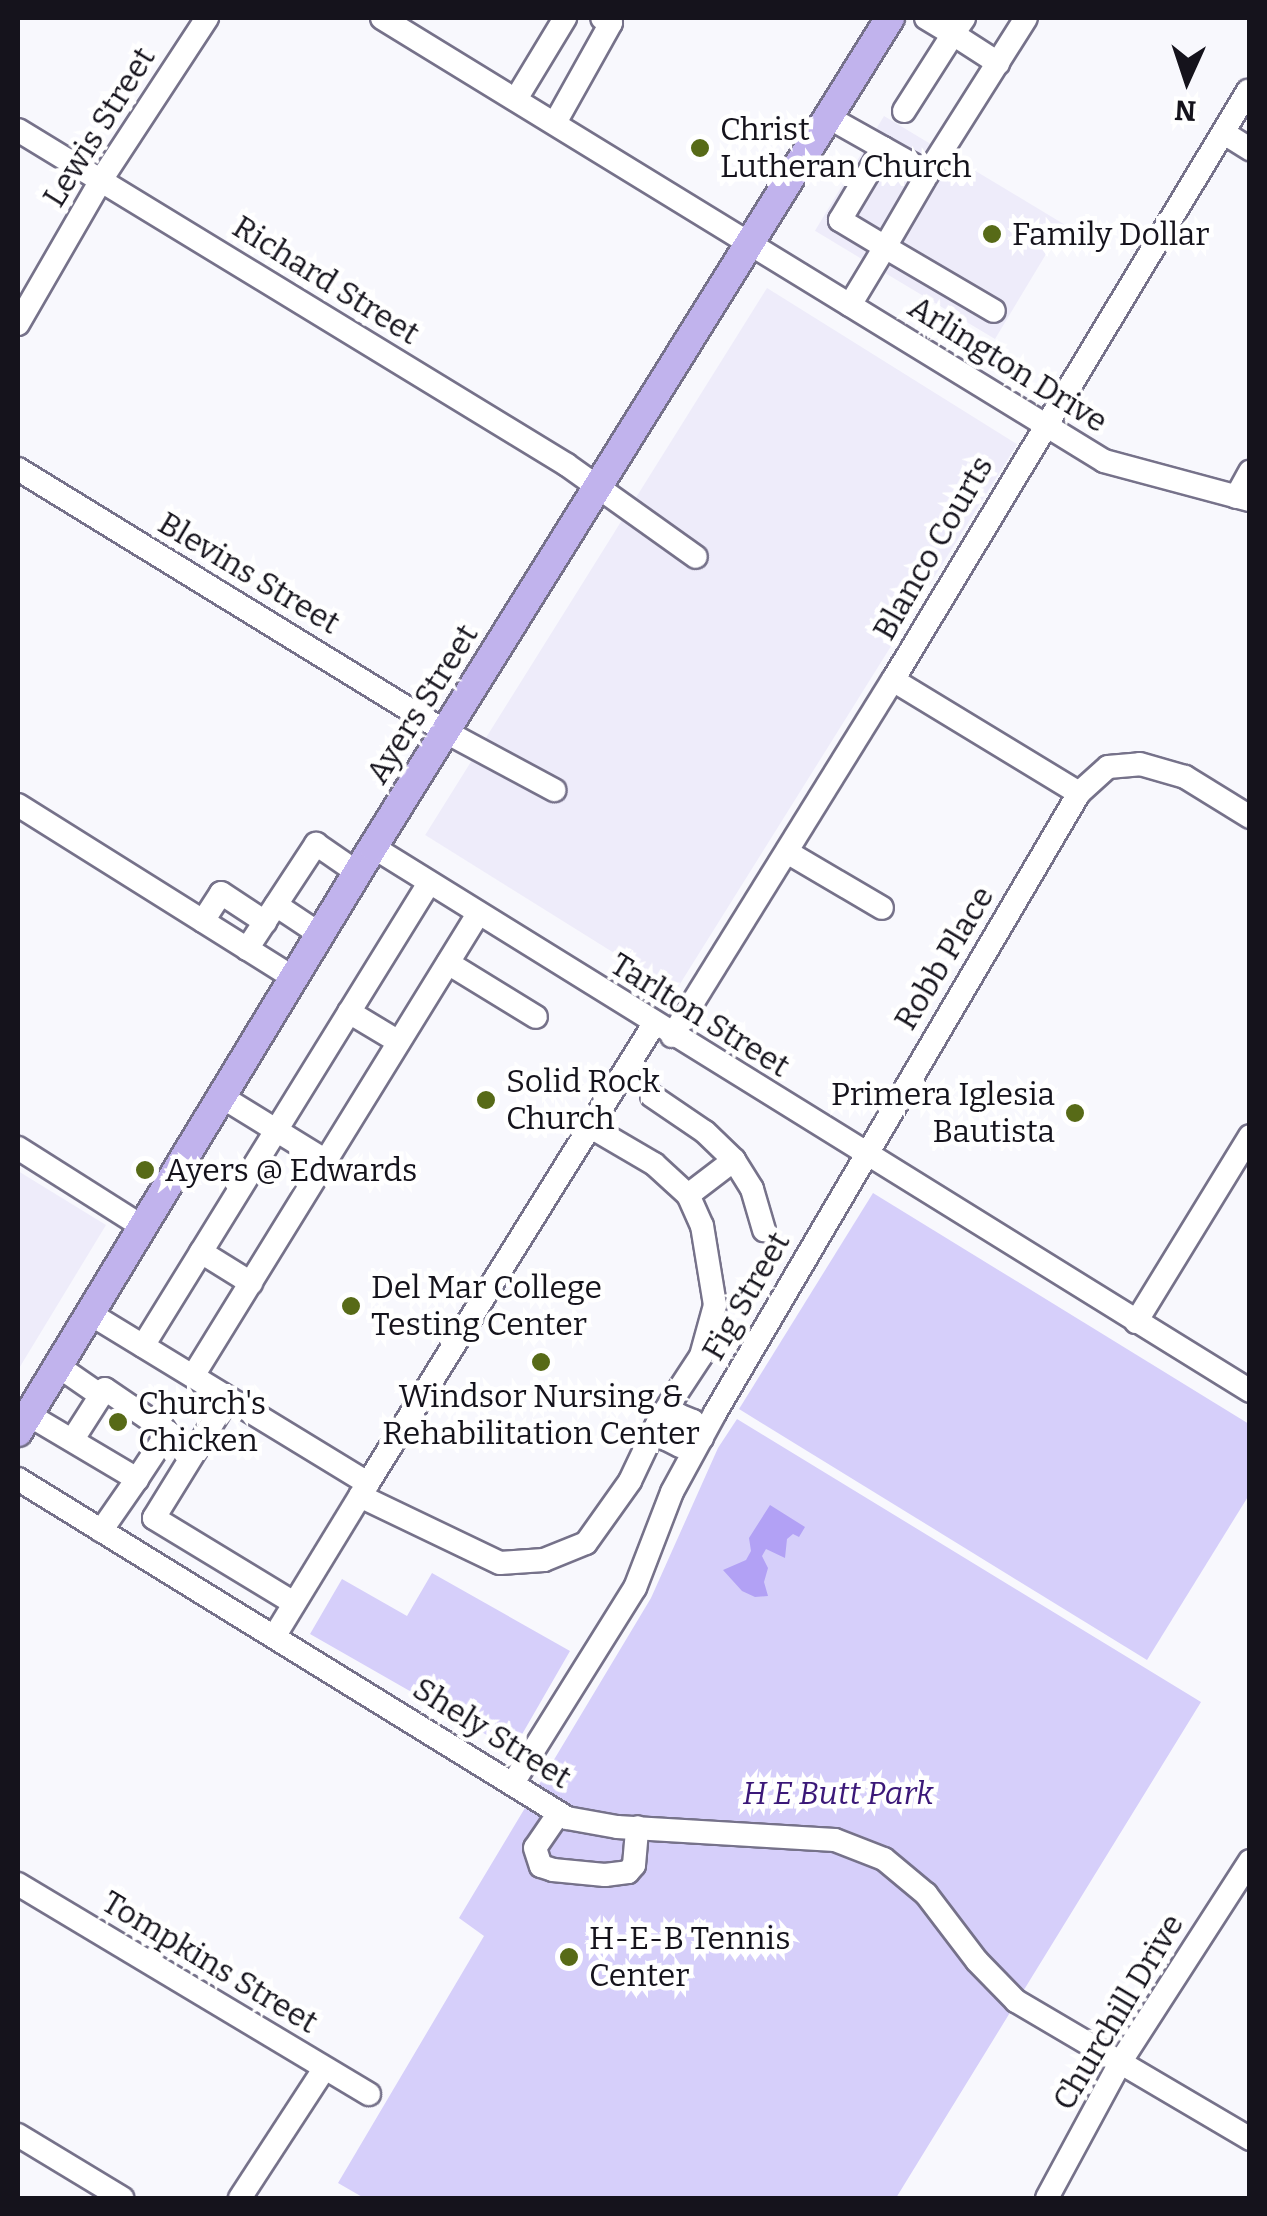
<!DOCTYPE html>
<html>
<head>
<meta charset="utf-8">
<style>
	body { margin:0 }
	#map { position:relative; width:1267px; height:2216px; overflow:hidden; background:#f8f8fd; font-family:Bitter,serif }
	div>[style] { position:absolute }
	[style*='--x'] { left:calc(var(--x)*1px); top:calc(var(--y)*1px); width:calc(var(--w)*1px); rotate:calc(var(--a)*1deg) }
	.built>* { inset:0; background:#eeecfa; transform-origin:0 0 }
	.green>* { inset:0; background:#d6cffa }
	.water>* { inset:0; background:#b2a1f5 }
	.roads { filter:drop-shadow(2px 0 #76728a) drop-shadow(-2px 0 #76728a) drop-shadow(0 2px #76728a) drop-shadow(0 -2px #76728a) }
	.minor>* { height:22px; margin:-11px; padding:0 11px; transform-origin:11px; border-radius:11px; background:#fff }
	.major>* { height:28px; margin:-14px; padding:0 14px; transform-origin:14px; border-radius:14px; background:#c1b3ed }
	.dots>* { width:28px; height:28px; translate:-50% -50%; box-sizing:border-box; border:5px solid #fff; border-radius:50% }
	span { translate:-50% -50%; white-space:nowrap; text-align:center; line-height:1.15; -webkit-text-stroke:9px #fff; paint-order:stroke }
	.street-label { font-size:32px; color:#15131c }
	.poi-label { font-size:32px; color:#15131c }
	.left { translate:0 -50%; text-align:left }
	.right { translate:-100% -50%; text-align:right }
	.park-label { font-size:32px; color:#3b1878; font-style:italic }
	.frame { position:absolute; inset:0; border:20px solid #15131c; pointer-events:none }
	.north { position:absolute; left:1137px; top:30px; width:100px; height:100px; -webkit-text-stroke:8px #fff; paint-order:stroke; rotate:183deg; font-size:28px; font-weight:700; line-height:40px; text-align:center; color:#15131c }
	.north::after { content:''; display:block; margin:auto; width:35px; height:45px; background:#15131c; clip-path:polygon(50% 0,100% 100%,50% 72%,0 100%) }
</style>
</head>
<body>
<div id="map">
	<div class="built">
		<i style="left:884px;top:116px;width:210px;height:134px;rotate:31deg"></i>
		<i style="left:767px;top:288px;width:295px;height:645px;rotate:32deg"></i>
		<i style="clip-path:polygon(18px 1171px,106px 1225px,18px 1370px)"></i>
	</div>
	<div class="green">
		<i style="clip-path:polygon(873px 1193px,1249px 1424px,1249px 1495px,1147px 1660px,739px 1409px)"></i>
		<i style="clip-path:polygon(737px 1419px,1201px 1702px,896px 2198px,364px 2198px,338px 2183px,484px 1936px,459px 1918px,651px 1598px,718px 1448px)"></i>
		<i style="clip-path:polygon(432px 1573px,570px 1651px,513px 1750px,310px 1634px,342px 1579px,407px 1616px)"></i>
	</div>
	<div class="water">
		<i style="clip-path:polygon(770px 1505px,805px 1527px,799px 1537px,793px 1534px,787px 1539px,785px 1558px,766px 1549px,762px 1556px,768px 1568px,764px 1582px,768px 1596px,755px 1597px,742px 1591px,723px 1570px,746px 1560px,751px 1551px,749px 1538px)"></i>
	</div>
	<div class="roads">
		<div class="minor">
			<i style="--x:382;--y:18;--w:847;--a:31.53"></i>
			<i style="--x:1104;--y:461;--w:151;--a:15"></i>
			<i style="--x:926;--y:18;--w:31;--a:31"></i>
			<i style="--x:953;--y:34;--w:19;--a:-55"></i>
			<i style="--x:516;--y:99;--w:95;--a:-58.8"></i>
			<i style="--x:904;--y:111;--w:91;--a:-57.5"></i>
			<i style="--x:953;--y:34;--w:54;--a:32.8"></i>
			<i style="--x:828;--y:117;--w:63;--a:29.4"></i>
			<i style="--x:883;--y:148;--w:84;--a:120.8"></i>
			<i style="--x:840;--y:220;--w:52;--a:31"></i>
			<i style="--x:885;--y:247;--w:86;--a:-59.8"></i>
			<i style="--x:928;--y:173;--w:51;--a:-150.9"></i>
			<i style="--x:555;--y:123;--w:115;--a:-60.8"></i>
			<i style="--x:611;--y:23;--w:10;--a:-151"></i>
			<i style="--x:18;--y:130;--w:643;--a:31.39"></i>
			<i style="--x:567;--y:465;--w:158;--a:35.5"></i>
			<i style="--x:1224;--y:133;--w:31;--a:32"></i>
			<i style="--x:928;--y:173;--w:183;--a:-57.7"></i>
			<i style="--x:850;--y:305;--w:68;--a:-58.9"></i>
			<i style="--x:885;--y:247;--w:126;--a:30.4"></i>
			<i style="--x:18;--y:324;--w:166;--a:-60"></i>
			<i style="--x:101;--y:180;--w:194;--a:-56.8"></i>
			<i style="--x:18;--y:469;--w:502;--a:31.57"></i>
			<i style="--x:446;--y:732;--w:123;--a:28.2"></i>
			<i style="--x:1236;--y:497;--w:29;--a:-61"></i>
			<i style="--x:893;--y:680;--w:218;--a:31.3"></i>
			<i style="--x:1079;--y:793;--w:39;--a:-42"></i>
			<i style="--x:1108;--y:767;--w:32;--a:-5"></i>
			<i style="--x:1140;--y:764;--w:47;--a:16.1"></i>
			<i style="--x:1185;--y:777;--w:76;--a:31.6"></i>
			<i style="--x:18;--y:805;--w:327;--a:32.1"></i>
			<i style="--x:373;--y:847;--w:1032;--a:31.81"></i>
			<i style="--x:787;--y:852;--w:110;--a:30.5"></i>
			<i style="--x:276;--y:905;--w:54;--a:33.7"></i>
			<i style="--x:203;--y:921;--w:33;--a:-57"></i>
			<i style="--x:221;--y:893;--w:53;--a:33.4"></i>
			<i style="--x:247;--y:949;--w:126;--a:-56.7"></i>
			<i style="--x:316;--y:844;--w:51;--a:34.6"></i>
			<i style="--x:448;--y:963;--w:103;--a:31.5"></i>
			<i style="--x:349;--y:1012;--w:58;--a:31"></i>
			<i style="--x:672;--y:1036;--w:419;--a:-58.2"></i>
			<i style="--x:893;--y:680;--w:688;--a:-58.92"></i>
			<i style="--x:652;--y:1096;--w:64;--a:34.2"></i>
			<i style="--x:705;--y:1132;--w:40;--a:44"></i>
			<i style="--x:734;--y:1160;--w:58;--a:142.7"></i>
			<i style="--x:222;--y:1097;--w:122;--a:31.6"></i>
			<i style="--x:18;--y:1148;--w:148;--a:32.3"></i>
			<i style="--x:734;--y:1160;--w:34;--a:58"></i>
			<i style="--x:752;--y:1189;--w:43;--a:73.7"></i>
			<i style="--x:201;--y:1252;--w:59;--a:31.8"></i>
			<i style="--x:89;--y:1313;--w:327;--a:31.4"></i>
			<i style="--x:368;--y:1483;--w:180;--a:121.4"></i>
			<i style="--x:1136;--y:1322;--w:218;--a:-58.5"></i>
			<i style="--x:143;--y:1346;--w:544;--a:-58.3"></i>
			<i style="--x:58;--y:1366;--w:51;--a:34.6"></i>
			<i style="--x:193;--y:1376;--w:543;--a:-58.33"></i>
			<i style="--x:228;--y:1398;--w:141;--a:121.7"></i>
			<i style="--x:154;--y:1518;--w:164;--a:31.3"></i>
			<i style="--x:29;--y:1415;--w:126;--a:30.7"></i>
			<i style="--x:137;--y:1479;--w:63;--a:124.7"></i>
			<i style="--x:678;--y:1415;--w:16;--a:22"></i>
			<i style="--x:693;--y:1421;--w:19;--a:62"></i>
			<i style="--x:702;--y:1438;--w:23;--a:160"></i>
			<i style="--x:680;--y:1446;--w:16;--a:-153"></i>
			<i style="--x:666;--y:1439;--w:20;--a:-110"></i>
			<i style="--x:659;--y:1420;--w:20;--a:-15"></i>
			<i style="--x:73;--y:1439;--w:59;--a:-57.4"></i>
			<i style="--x:105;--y:1389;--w:76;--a:34.3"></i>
			<i style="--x:168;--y:1432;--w:56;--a:123.4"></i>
			<i style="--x:18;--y:1479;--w:645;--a:31.69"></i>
			<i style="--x:567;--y:1818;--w:51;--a:10.2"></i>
			<i style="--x:617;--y:1827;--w:218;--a:3.4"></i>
			<i style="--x:835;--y:1840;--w:53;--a:21.2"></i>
			<i style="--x:884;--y:1859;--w:55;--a:39.8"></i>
			<i style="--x:926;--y:1894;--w:84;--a:52.7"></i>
			<i style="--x:977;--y:1961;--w:56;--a:45.7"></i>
			<i style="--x:1016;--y:2001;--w:272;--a:30.5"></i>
			<i style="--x:368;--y:1483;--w:541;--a:-58.07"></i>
			<i style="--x:360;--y:1496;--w:155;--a:25.6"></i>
			<i style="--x:500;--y:1563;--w:44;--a:-3.9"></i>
			<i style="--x:544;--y:1560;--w:45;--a:-22"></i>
			<i style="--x:586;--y:1543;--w:76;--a:-54.6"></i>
			<i style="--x:630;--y:1481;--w:68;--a:-64.6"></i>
			<i style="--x:659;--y:1420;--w:77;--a:-56.7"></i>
			<i style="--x:701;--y:1356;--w:53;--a:-74.6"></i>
			<i style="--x:715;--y:1305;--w:80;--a:-99.3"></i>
			<i style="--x:702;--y:1226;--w:34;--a:-114"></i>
			<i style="--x:688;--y:1195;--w:46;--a:-137.6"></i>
			<i style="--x:654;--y:1164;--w:75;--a:-149.7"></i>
			<i style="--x:513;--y:1783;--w:230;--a:-58"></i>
			<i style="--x:635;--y:1588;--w:103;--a:-68.9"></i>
			<i style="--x:672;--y:1492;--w:90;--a:-61.4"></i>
			<i style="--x:715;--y:1413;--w:719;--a:-59.58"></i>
			<i style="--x:559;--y:1813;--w:42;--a:124.4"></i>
			<i style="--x:535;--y:1848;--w:19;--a:72"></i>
			<i style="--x:541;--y:1866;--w:13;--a:18"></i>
			<i style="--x:553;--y:1870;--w:52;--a:5.5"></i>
			<i style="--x:605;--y:1875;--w:23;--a:-7"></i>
			<i style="--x:628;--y:1872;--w:9;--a:-49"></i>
			<i style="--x:634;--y:1865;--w:38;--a:-85"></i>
			<i style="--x:18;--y:1884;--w:409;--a:30.9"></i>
			<i style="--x:18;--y:2135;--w:122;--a:31.2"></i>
			<i style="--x:240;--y:2198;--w:154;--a:-56.9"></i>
			<i style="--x:1047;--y:2198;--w:156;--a:-61.6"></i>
			<i style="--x:1121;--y:2061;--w:238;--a:-57.2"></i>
		</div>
		<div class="major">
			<i style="--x:18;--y:1432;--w:684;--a:-58.75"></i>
			<i style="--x:373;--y:847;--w:977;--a:-58.05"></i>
		</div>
	</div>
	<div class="dots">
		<i style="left:700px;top:148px;background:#576a17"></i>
		<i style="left:992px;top:234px;background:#576a17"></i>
		<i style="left:486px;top:1100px;background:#576a17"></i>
		<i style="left:1075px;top:1113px;background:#576a17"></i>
		<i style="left:145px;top:1170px;background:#576a17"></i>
		<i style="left:351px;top:1306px;background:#576a17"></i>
		<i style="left:541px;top:1362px;background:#576a17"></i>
		<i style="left:118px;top:1422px;background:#576a17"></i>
		<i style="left:569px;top:1957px;background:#576a17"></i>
	</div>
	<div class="street-label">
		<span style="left:99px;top:127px;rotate:-58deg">Lewis Street</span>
		<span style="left:326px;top:280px;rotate:32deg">Richard Street</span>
		<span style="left:1008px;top:364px;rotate:32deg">Arlington Drive</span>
		<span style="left:933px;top:548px;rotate:-60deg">Blanco Courts</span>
		<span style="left:249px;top:573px;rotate:31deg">Blevins Street</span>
		<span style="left:422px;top:704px;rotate:-58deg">Ayers Street</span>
		<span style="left:944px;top:958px;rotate:-59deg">Robb Place</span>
		<span style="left:700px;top:1015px;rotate:32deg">Tarlton Street</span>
		<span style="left:746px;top:1296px;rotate:-60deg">Fig Street</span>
		<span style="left:492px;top:1733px;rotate:32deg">Shely Street</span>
		<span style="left:210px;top:1962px;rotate:31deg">Tompkins Street</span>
		<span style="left:1118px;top:2012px;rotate:-59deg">Churchill Drive</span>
	</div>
	<div class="poi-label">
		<span class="left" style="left:720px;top:148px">Christ<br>Lutheran Church</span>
		<span class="left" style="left:1012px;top:234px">Family Dollar</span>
		<span class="left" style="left:506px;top:1100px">Solid Rock<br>Church</span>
		<span class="right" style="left:1055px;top:1113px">Primera Iglesia<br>Bautista</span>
		<span class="left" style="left:165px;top:1170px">Ayers @ Edwards</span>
		<span class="left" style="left:371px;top:1306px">Del Mar College<br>Testing Center</span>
		<span style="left:541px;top:1415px">Windsor Nursing &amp;<br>Rehabilitation Center</span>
		<span class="left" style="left:138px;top:1422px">Church's<br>Chicken</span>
		<span class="left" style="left:589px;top:1957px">H-E-B Tennis<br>Center</span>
	</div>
	<div class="park-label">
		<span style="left:838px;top:1793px">H E Butt Park</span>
	</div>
	<div class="frame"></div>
	<div class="north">N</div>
</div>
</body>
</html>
